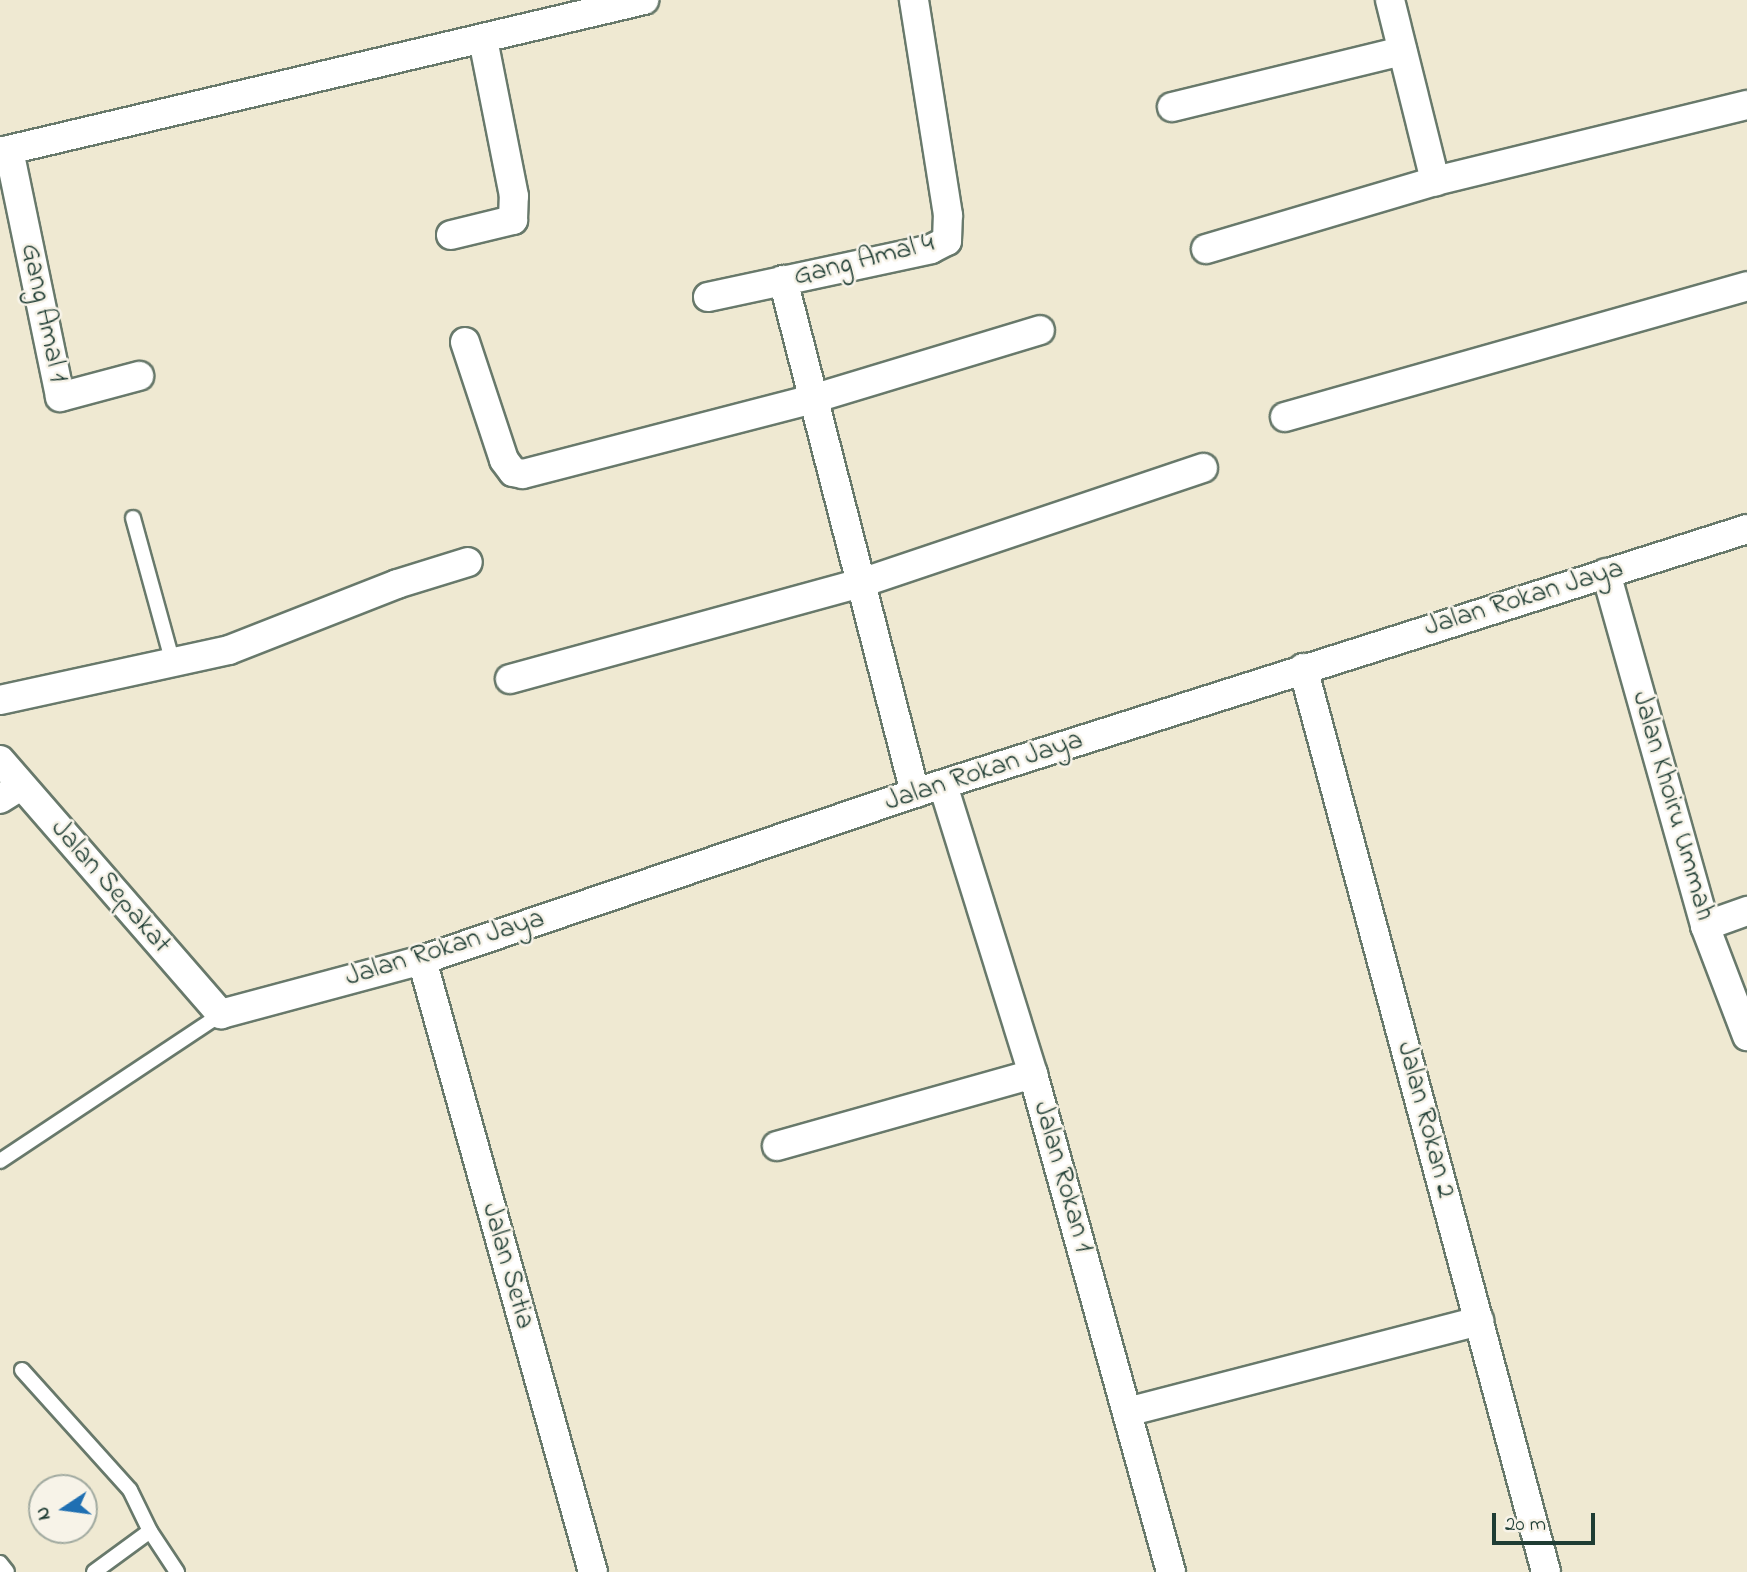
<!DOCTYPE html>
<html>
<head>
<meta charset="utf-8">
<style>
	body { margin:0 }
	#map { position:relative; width:1747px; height:1572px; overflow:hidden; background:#efe9d2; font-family:"Indie Flower",sans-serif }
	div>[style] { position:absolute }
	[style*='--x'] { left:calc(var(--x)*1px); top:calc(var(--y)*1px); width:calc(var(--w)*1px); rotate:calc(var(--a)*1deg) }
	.roads { filter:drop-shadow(2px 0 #68796b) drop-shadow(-2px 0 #68796b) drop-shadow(0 2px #68796b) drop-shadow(0 -2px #68796b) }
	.service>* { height:14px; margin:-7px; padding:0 7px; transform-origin:7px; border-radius:7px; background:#fff }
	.minor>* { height:28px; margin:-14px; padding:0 14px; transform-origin:14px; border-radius:14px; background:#fff }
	span { translate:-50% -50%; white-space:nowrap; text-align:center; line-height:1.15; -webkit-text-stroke:5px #f7f3e8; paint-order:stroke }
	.street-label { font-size:28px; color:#1f3d34 }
	.north { position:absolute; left:28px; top:1474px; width:70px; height:70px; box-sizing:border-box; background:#f7f3e8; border:2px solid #a1aaa0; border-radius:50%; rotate:257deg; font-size:19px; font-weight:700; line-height:28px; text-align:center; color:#1f3d34 }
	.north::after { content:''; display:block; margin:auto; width:24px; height:32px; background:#1f6fb2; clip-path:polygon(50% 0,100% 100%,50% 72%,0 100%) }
	.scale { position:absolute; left:1492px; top:1513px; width:103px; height:32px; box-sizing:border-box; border:4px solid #1f3d34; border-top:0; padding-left:9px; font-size:21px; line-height:24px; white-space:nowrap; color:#1f3d34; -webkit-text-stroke:5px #f7f3e8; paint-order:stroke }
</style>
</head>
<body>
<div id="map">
	<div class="roads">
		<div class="service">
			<i style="--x:133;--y:518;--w:150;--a:74.6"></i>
			<i style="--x:0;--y:1161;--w:265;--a:-33.6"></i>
			<i style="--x:22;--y:1370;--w:161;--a:48"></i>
			<i style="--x:130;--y:1490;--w:46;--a:64"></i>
			<i style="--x:0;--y:1563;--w:11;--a:52"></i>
			<i style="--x:94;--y:1572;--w:69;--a:-36.2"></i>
			<i style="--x:150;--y:1531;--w:49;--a:56.6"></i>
		</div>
		<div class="minor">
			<i style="--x:1390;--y:0;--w:187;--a:76"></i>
			<i style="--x:1172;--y:107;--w:237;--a:-13.7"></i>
			<i style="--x:9;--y:150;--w:252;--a:78.3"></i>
			<i style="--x:60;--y:397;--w:82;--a:-14.9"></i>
			<i style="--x:0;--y:152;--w:662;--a:-13.28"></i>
			<i style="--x:451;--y:235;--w:64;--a:-13.6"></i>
			<i style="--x:513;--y:220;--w:24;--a:-88"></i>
			<i style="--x:514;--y:196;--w:160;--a:-101.2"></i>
			<i style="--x:1206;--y:249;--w:239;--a:-16.5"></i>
			<i style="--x:1435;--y:181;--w:321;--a:-13.7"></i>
			<i style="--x:783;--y:280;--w:530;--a:75.57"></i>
			<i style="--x:708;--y:297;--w:228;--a:-12.1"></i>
			<i style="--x:931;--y:249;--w:18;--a:-27"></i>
			<i style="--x:947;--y:241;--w:26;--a:-88"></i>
			<i style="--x:948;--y:215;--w:218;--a:-99"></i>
			<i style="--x:465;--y:342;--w:124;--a:71.7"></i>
			<i style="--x:504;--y:460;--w:15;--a:53"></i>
			<i style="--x:513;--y:472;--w:10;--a:11"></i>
			<i style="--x:523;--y:474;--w:299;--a:-14.5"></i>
			<i style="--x:812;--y:399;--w:238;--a:-16.8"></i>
			<i style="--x:1285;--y:417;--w:480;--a:-15.8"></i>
			<i style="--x:1606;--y:573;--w:367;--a:74.3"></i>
			<i style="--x:1705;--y:926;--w:118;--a:69.1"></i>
			<i style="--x:1303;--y:668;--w:936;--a:74.95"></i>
			<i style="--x:510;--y:679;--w:361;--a:-15.3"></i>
			<i style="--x:858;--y:584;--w:364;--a:-18.6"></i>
			<i style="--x:0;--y:700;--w:234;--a:-12.3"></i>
			<i style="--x:229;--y:650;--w:180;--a:-21.4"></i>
			<i style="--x:397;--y:584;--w:74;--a:-17.2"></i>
			<i style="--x:0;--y:760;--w:337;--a:49"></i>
			<i style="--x:221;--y:1014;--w:208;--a:-15"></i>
			<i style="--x:422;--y:960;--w:521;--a:-18.71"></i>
			<i style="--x:915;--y:793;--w:873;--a:-17.6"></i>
			<i style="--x:943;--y:785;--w:303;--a:72.7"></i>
			<i style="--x:1033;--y:1074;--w:517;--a:74.51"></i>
			<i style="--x:0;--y:799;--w:25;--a:-32"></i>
			<i style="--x:1705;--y:926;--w:45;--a:-19.7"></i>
			<i style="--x:422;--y:960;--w:635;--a:74.39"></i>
			<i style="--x:777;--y:1146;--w:266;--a:-15.7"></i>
			<i style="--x:1127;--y:1412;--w:364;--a:-14.5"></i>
		</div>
	</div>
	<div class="street-label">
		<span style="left:864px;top:261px;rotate:-14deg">Gang Amal 4</span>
		<span style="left:43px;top:313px;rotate:78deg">Gang Amal 1</span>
		<span style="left:1524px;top:599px;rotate:-17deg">Jalan Rokan Jaya</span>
		<span style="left:984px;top:772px;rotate:-18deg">Jalan Rokan Jaya</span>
		<span style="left:1672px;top:806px;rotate:74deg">Jalan Khoiru Ummah</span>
		<span style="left:110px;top:887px;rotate:49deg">Jalan Sepakat</span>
		<span style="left:445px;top:949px;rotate:-17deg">Jalan Rokan Jaya</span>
		<span style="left:1425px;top:1120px;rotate:75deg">Jalan Rokan 2</span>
		<span style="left:1062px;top:1177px;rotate:74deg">Jalan Rokan 1</span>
		<span style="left:507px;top:1266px;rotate:74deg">Jalan Setia</span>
	</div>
	<div class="north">N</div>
	<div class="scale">20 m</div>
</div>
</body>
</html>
